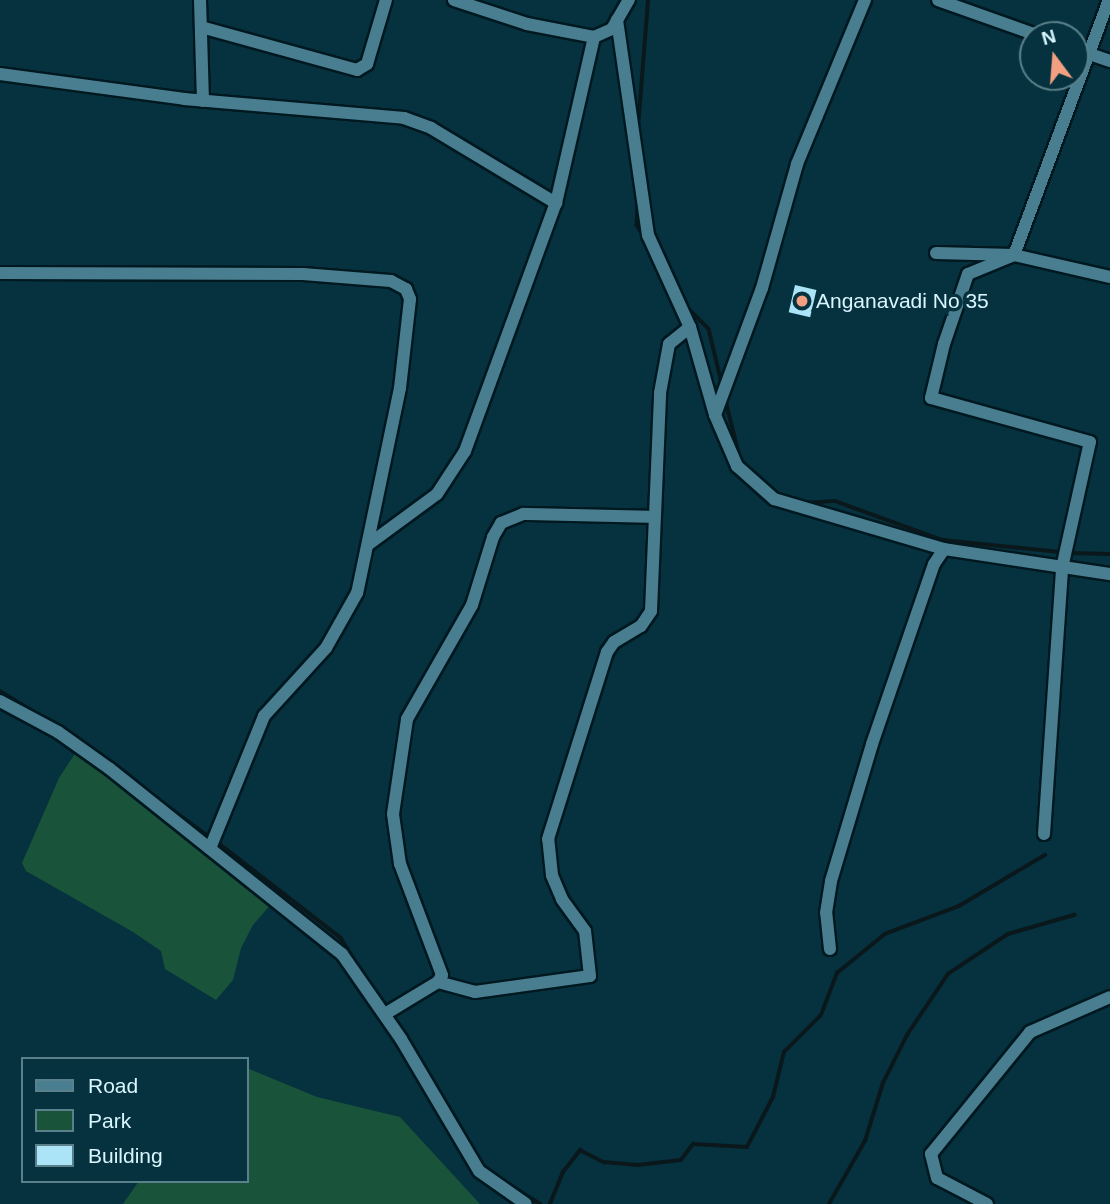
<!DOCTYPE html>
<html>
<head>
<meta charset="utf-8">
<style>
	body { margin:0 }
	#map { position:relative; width:1110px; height:1204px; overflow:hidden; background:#05323e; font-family:Helvetica,sans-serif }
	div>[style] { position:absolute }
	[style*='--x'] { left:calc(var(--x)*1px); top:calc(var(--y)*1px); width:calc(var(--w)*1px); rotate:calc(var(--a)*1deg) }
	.green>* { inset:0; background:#19543a }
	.stream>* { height:3.5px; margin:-1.75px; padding:0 1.75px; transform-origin:1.75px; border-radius:1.75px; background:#0a181c }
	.building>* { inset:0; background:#abe4f7; transform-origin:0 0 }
	.roads { filter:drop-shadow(2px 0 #001820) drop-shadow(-2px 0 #001820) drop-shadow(0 2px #001820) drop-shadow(0 -2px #001820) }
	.minor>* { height:12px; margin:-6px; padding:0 6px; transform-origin:6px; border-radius:6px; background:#487e8f }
	.dots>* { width:19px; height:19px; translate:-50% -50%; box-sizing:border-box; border:4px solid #05323e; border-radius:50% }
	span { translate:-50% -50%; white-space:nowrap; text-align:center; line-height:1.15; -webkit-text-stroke:7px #05323e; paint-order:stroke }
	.poi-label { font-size:21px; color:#d9f5fe }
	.left { translate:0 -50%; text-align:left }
	.legend { position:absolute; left:21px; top:1057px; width:228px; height:126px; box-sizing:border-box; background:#05323e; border:2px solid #5a808b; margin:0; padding:9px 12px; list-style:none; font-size:21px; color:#d9f5fe }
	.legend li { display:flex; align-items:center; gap:14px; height:35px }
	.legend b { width:35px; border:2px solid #5a808b }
	.north { position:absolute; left:1019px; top:21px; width:70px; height:70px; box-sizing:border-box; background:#05323e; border:2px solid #5a808b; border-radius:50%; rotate:344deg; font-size:19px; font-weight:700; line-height:28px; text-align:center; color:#d9f5fe }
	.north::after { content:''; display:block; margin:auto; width:24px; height:32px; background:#f3a082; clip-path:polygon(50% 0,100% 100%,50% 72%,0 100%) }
</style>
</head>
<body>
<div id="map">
	<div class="green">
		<i style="clip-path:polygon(76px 752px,273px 902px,253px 925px,241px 948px,233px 980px,216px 1000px,165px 969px,161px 951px,133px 932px,26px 871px,22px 863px,59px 778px)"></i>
		<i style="clip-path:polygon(247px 1068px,317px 1097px,400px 1117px,480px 1204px,123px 1204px,139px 1181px,247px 1181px)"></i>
	</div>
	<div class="stream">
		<i style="--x:638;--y:128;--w:128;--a:-85.5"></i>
		<i style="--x:638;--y:202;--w:23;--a:92"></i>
		<i style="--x:637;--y:225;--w:12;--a:59"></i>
		<i style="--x:687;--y:307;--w:31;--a:45"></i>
		<i style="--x:709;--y:329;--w:56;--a:76.5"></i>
		<i style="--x:726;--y:401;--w:62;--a:76"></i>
		<i style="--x:805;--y:503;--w:30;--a:-4"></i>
		<i style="--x:835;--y:501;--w:115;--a:19.9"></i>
		<i style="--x:943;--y:540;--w:120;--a:5.8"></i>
		<i style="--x:1070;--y:553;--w:40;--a:1.4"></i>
		<i style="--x:0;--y:691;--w:57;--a:31.5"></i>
		<i style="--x:155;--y:797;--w:69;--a:36.2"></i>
		<i style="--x:217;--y:842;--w:157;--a:37.7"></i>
		<i style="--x:341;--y:938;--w:49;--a:58.2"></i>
		<i style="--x:510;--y:1185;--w:36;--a:32"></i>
		<i style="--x:550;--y:1204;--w:35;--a:-68"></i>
		<i style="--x:563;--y:1172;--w:28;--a:-52"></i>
		<i style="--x:580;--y:1150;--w:27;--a:27"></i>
		<i style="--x:604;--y:1162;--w:34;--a:5"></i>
		<i style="--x:638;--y:1165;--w:43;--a:-6.6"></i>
		<i style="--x:681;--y:1160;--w:20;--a:-53"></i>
		<i style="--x:693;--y:1144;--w:54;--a:3.2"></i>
		<i style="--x:747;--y:1147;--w:56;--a:-62.5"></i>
		<i style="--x:773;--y:1097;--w:46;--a:-76.3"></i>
		<i style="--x:784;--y:1052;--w:52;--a:-45"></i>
		<i style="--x:821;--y:1015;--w:45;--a:-69.1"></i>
		<i style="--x:837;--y:973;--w:62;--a:-39.1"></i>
		<i style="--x:885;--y:934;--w:79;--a:-20.7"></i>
		<i style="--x:959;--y:906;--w:100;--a:-30.7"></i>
		<i style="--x:829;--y:1204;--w:73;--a:-60.3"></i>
		<i style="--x:865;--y:1141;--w:61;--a:-72.8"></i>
		<i style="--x:883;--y:1083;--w:54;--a:-63.4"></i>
		<i style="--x:907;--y:1035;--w:73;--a:-56.1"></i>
		<i style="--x:948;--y:974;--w:72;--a:-33.7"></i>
		<i style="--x:1008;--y:934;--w:69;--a:-16.1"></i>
	</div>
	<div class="building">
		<i style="left:795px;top:285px;width:22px;height:28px;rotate:13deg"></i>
	</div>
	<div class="roads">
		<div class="minor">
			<i style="--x:200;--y:0;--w:101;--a:88.3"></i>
			<i style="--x:454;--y:0;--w:77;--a:18.2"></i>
			<i style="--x:527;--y:24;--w:68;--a:11"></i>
			<i style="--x:594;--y:37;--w:20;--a:-24"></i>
			<i style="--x:612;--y:29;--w:34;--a:-60"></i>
			<i style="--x:938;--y:0;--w:105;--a:19.5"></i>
			<i style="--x:617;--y:20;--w:217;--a:81.8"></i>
			<i style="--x:648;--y:235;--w:101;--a:65.5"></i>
			<i style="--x:690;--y:327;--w:91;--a:74.1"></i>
			<i style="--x:715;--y:415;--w:56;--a:66.7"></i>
			<i style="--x:737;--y:466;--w:50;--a:41.7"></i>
			<i style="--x:774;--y:499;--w:177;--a:16.4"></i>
			<i style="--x:201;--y:27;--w:162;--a:15.4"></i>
			<i style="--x:357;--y:70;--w:12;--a:-31"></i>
			<i style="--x:367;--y:64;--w:67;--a:-73.5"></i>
			<i style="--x:1075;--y:49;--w:37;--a:19"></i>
			<i style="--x:0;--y:74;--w:186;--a:7.7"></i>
			<i style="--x:184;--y:99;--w:221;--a:4.9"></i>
			<i style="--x:404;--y:118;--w:29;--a:20"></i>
			<i style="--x:431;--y:128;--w:146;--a:31"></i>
			<i style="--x:936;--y:253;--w:78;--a:1.5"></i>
			<i style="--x:1014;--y:255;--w:98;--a:12.9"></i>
			<i style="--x:0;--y:273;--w:303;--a:0.2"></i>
			<i style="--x:303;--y:274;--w:88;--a:4.5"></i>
			<i style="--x:391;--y:281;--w:17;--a:28"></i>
			<i style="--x:406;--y:289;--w:11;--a:68"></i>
			<i style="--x:410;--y:299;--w:90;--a:96.4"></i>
			<i style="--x:400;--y:388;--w:209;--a:101.8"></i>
			<i style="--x:357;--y:593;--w:63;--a:119.4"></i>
			<i style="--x:326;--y:648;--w:92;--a:132.4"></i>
			<i style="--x:264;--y:716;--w:143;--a:112.2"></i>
			<i style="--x:715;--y:415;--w:135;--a:-69.7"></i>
			<i style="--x:762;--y:288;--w:129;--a:-74.2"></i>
			<i style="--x:797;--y:164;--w:178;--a:-67.5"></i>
			<i style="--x:369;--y:544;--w:84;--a:-36.3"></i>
			<i style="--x:437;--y:494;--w:51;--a:-56.9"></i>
			<i style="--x:465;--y:451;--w:264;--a:-69.9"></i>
			<i style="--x:556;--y:203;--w:170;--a:-77.1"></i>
			<i style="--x:0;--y:701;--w:66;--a:28.1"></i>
			<i style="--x:58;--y:732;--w:64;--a:35.4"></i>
			<i style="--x:110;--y:769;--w:297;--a:38.6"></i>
			<i style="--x:342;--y:954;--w:103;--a:55.2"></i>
			<i style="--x:401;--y:1039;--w:153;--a:59.4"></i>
			<i style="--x:479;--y:1171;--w:57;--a:35.1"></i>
			<i style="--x:1044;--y:834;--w:267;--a:-86.1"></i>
			<i style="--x:1062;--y:568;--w:129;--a:-77.5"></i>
			<i style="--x:1090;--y:442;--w:165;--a:-164.5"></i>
			<i style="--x:931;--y:398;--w:56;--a:-76.5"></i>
			<i style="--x:944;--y:344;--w:74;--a:-71.1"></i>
			<i style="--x:968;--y:274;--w:50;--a:-22.4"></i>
			<i style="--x:1014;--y:255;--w:272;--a:-69.6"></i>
			<i style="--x:830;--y:949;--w:36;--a:-96"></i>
			<i style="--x:826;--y:913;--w:32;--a:-81"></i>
			<i style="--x:831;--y:881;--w:143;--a:-73.3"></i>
			<i style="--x:872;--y:744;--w:190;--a:-71"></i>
			<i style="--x:934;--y:564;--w:18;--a:-56"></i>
			<i style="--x:944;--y:549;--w:168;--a:8.6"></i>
			<i style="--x:438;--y:982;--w:38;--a:15"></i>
			<i style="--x:475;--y:992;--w:116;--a:-7.9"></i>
			<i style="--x:590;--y:976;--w:45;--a:-96.3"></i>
			<i style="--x:585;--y:931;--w:39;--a:-126"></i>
			<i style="--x:562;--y:899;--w:26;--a:-113"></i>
			<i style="--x:552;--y:875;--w:36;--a:-96"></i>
			<i style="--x:548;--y:839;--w:196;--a:-72.5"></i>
			<i style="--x:607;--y:652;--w:12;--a:-55"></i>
			<i style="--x:614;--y:642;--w:31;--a:-31"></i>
			<i style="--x:641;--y:626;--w:18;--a:-56"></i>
			<i style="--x:651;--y:611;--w:218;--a:-87.6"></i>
			<i style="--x:660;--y:393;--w:50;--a:-79.6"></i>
			<i style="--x:669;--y:344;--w:27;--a:-39"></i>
			<i style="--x:385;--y:1014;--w:62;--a:-31.1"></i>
			<i style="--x:438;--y:982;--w:8;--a:-60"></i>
			<i style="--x:442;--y:975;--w:119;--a:-110.7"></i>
			<i style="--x:400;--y:864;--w:50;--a:-98"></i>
			<i style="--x:393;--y:814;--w:96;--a:-81.6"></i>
			<i style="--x:407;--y:719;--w:131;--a:-60.3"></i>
			<i style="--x:472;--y:605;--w:71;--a:-72.8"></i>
			<i style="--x:493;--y:537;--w:16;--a:-60"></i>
			<i style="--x:501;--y:523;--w:24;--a:-22"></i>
			<i style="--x:523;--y:514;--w:130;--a:1.3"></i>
			<i style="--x:987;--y:1204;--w:56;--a:-152.5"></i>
			<i style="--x:937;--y:1178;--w:25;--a:-104"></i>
			<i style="--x:931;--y:1154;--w:157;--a:-50.9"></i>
			<i style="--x:1030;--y:1032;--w:87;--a:-23.6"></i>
		</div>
	</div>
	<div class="dots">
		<i style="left:802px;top:301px;background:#f3a082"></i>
	</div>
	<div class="poi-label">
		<span class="left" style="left:816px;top:301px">Anganavadi No 35</span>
	</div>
	<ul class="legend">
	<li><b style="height:9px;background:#487e8f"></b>Road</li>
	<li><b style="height:19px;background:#19543a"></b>Park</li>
	<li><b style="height:19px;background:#abe4f7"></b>Building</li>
	</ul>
	<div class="north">N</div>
</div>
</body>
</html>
